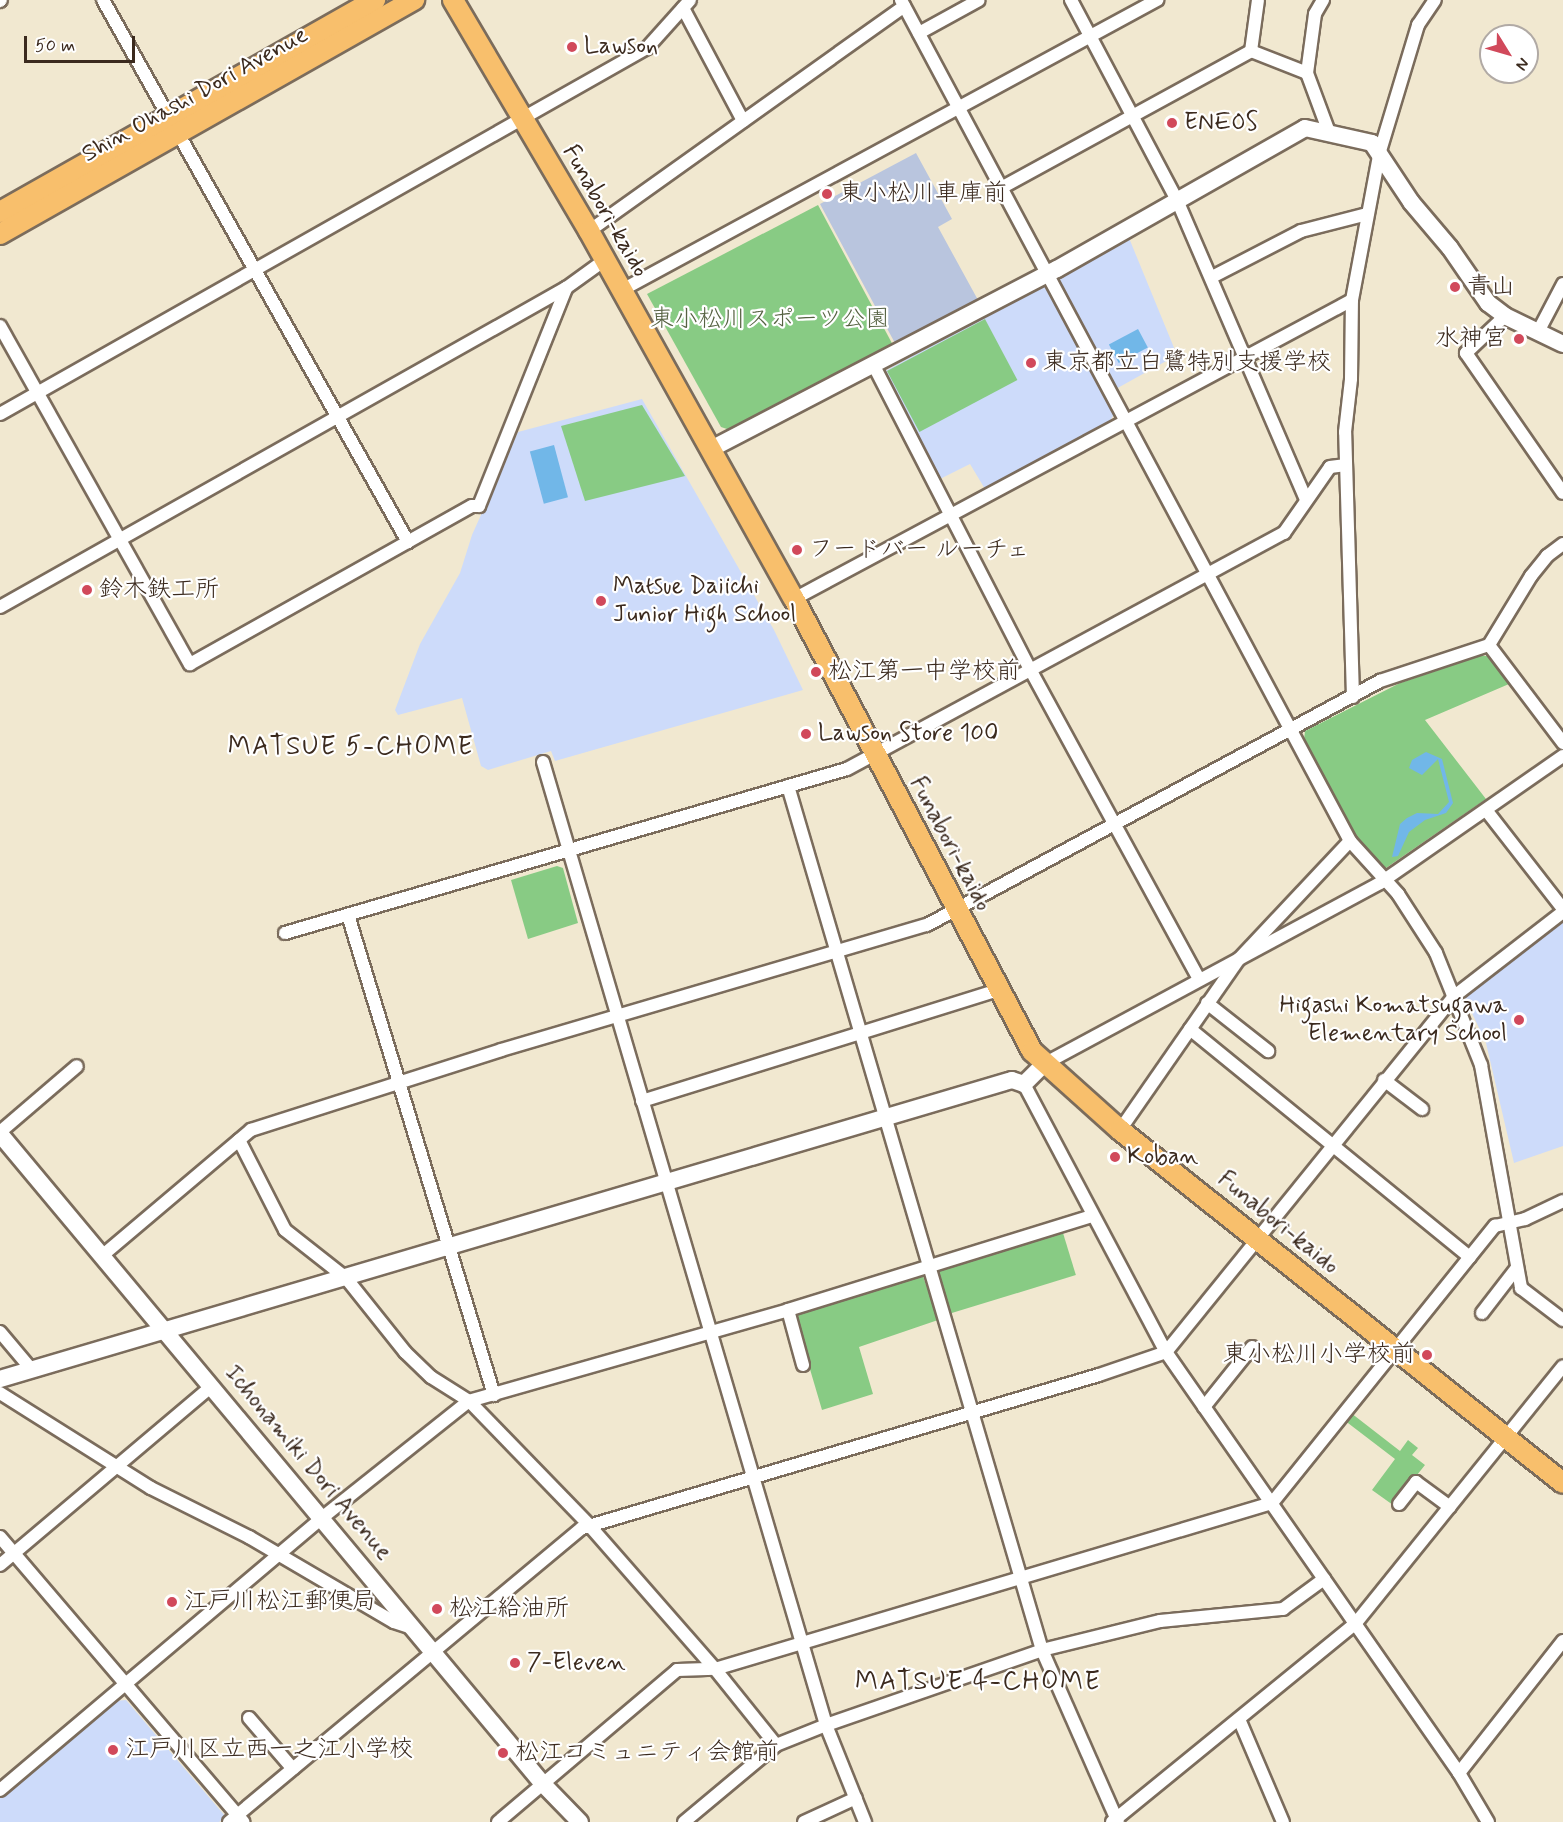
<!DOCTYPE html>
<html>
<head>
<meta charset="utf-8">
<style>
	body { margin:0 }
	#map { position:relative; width:1563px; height:1822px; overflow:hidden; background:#f1e8d0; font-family:Mynerve,"Klee One",sans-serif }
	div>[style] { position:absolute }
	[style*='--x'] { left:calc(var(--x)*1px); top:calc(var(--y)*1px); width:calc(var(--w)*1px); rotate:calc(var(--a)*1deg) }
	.built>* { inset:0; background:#cddbfa }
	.industrial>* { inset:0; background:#b9c5de }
	.green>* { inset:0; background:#88cb84; transform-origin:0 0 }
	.water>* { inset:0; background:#71b7e8; transform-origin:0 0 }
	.roads { filter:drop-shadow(2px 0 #7b6c5c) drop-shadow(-2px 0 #7b6c5c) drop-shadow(0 2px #7b6c5c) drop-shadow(0 -2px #7b6c5c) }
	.minor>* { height:12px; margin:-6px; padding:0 6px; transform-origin:6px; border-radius:6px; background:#fff }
	.tertiary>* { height:16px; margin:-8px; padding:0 8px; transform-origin:8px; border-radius:8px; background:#fff }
	.primary>* { height:20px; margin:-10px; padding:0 10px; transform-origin:10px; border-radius:10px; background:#f8bf6c }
	.dots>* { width:16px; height:16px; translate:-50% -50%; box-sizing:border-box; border:3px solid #fff; border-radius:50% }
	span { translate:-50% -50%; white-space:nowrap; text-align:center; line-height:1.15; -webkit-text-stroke:4.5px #fff; paint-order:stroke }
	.poi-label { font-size:24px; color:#3b2a1e }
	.left { translate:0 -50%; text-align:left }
	.right { translate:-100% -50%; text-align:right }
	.street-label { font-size:24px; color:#3b2a1e }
	.park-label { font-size:24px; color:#566242 }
	.neighbourhood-label { font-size:26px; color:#3b2a1e; letter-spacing:1.5px }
	.north { position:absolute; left:1479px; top:24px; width:60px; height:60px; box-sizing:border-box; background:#fff; border:2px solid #b1aaa5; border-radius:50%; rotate:127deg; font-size:16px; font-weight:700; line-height:24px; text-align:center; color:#3b2a1e }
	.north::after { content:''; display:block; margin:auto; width:21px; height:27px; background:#d1495b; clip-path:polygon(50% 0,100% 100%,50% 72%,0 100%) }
	.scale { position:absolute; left:24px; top:36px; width:111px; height:27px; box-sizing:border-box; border:3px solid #3b2a1e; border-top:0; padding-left:8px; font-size:18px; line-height:21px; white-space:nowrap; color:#3b2a1e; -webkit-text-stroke:4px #fff; paint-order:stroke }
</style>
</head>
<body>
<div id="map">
	<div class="built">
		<i style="clip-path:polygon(1129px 238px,1177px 355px,1105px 395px,1114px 414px,1109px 423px,985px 489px,970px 464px,940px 479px,885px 371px)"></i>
		<i style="clip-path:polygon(642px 399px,774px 630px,803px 690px,555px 761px,551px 751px,488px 770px,481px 766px,462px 698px,398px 715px,395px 710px,420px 644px,460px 573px,472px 535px,518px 432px)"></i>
		<i style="clip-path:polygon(1563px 919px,1563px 1146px,1514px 1163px,1486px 1043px,1464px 996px)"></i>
		<i style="clip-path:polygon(126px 1700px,226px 1817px,219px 1822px,0 1822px,0 1798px,115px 1701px)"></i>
	</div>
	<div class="industrial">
		<i style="clip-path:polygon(916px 153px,952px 219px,938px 227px,978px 300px,896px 345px,820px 204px)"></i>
	</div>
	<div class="green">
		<i style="clip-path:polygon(818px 205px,894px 347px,733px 431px,721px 427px,647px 294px)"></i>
		<i style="left:985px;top:319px;width:69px;height:111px;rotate:62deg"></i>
		<i style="clip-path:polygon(642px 405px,685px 476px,585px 501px,561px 426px)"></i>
		<i style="clip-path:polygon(1480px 656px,1489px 656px,1509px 684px,1425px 720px,1486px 799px,1383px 870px,1357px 841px,1304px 740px,1305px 731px,1400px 683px)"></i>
		<i style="clip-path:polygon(557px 866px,563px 868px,578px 923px,528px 939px,511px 880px)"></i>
		<i style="left:1063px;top:1233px;width:44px;height:134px;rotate:73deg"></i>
		<i style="clip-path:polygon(923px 1276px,938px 1320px,859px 1347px,873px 1394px,822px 1410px,794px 1315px)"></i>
		<i style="clip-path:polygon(1351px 1413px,1400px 1451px,1408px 1440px,1418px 1448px,1412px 1455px,1425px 1465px,1393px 1505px,1372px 1490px,1395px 1459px,1344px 1420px)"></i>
	</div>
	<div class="water">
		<i style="left:1138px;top:329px;width:21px;height:33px;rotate:62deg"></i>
		<i style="left:554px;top:445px;width:54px;height:25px;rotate:75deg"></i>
		<i style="clip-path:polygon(1426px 752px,1442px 759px,1453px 803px,1446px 813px,1425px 820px,1409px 832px,1398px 856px,1392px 857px,1400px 824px,1407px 818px,1417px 813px,1438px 814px,1449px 802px,1438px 759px,1422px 775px,1409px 768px,1412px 760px)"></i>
	</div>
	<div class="roads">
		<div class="minor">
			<i style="--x:103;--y:0;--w:622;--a:60.63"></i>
			<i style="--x:901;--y:0;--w:953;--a:61.9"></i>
			<i style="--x:1350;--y:841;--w:72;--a:47.8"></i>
			<i style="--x:1398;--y:894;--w:70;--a:57.2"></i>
			<i style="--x:1436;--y:953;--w:121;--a:68.1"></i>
			<i style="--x:1481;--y:1065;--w:227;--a:79.8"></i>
			<i style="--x:1521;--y:1288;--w:53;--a:37.3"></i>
			<i style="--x:1071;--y:0;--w:226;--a:62.1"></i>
			<i style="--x:1177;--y:200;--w:326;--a:66.7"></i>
			<i style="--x:1323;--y:0;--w:16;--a:120"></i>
			<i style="--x:1315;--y:14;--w:60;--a:97.7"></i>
			<i style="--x:1307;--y:73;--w:63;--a:69.6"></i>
			<i style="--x:0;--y:1;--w:1;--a:-45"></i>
			<i style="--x:683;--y:8;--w:128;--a:62"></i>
			<i style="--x:919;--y:33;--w:68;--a:-28.8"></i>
			<i style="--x:1251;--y:51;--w:60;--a:21.4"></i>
			<i style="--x:1001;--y:188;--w:285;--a:-28.7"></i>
			<i style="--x:1251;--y:51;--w:51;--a:-82.2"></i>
			<i style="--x:589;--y:231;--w:387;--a:-35.5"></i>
			<i style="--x:1212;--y:277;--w:100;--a:-27.3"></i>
			<i style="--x:1301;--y:231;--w:68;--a:-14.4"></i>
			<i style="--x:622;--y:290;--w:609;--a:-28.46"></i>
			<i style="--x:1505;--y:316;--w:54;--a:136.5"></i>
			<i style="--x:1466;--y:353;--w:170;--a:55.3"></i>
			<i style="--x:0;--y:326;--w:388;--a:60.7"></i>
			<i style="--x:190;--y:664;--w:323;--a:-29.3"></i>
			<i style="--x:472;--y:506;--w:7;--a:0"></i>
			<i style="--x:479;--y:506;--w:235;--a:-68.2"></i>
			<i style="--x:1539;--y:330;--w:52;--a:-62.4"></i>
			<i style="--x:873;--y:364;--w:345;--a:62.8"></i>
			<i style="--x:1031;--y:671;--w:351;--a:61.4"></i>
			<i style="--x:0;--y:414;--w:743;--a:-29.5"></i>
			<i style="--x:647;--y:48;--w:64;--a:-48.1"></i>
			<i style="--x:794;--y:599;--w:633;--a:-28.18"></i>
			<i style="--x:0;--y:607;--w:650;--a:-29.41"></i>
			<i style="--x:566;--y:288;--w:48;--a:-35.7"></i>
			<i style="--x:1489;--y:645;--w:123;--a:52.9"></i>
			<i style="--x:1353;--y:697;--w:265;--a:-91.7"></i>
			<i style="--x:1345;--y:432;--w:53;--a:-83.5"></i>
			<i style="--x:1351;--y:379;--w:79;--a:-89.3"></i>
			<i style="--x:1352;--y:300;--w:152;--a:-79.4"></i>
			<i style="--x:1380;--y:151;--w:132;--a:-73.2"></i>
			<i style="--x:1418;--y:25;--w:30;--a:-56"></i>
			<i style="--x:543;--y:762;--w:1004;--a:73.62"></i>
			<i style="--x:826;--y:1725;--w:105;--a:68.1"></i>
			<i style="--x:788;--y:786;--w:901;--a:73.62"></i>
			<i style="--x:1042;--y:1650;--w:188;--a:66.2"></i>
			<i style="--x:1486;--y:810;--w:125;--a:52.1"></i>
			<i style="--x:348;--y:915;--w:502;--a:73.08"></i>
			<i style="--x:285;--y:933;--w:585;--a:-16.27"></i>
			<i style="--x:847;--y:769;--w:497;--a:-28.4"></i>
			<i style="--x:1284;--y:533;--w:80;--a:-55.1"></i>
			<i style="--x:1330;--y:467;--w:16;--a:-7"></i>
			<i style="--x:1207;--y:1003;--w:78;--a:38.2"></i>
			<i style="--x:1190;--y:1029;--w:361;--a:39.2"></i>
			<i style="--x:1044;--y:1064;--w:382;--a:-28.3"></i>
			<i style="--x:1380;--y:883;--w:223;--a:-34.8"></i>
			<i style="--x:1384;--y:1080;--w:48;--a:37.3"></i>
			<i style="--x:1024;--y:1084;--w:303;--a:62.1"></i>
			<i style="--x:1166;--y:1352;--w:513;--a:55.16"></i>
			<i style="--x:1459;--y:1773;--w:57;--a:59.4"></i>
			<i style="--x:642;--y:1101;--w:373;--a:-17.3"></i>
			<i style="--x:1120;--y:1130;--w:208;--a:-55.2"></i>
			<i style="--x:1239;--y:959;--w:162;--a:-46.8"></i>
			<i style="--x:0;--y:1132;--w:101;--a:-40.6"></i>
			<i style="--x:239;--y:1140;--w:101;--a:62.9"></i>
			<i style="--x:285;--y:1230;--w:78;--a:38.2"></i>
			<i style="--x:346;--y:1278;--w:95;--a:51.4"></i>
			<i style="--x:405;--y:1352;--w:36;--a:44"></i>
			<i style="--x:431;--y:1377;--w:45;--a:32.3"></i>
			<i style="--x:469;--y:1401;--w:173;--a:45.9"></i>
			<i style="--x:589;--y:1525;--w:191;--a:48.8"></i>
			<i style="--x:715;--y:1669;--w:97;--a:51.2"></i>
			<i style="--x:103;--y:1255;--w:194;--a:-40.2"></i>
			<i style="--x:251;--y:1130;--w:262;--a:-17.7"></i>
			<i style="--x:501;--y:1050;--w:444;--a:-16.4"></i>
			<i style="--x:927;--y:925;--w:515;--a:-28.31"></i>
			<i style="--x:1380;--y:681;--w:115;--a:-18.3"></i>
			<i style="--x:1489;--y:645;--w:81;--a:-58.7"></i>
			<i style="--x:1531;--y:576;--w:26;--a:-51"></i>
			<i style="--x:1547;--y:556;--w:20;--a:-37"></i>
			<i style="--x:788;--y:1310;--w:57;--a:74.7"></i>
			<i style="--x:1482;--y:1313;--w:56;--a:-52.3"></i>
			<i style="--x:0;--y:1332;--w:50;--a:49.9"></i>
			<i style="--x:0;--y:1393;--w:178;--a:32.2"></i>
			<i style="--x:151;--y:1488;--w:110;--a:26.6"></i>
			<i style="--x:249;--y:1537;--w:168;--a:30.4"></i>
			<i style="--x:394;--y:1622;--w:20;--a:18"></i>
			<i style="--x:1204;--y:1407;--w:77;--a:-51.3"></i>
			<i style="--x:1399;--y:1504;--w:28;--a:-52"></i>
			<i style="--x:1416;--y:1482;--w:42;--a:36.3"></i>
			<i style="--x:0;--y:1537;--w:375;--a:49.5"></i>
			<i style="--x:0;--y:1565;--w:277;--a:-40.2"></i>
			<i style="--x:249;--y:1718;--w:67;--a:49.2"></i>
			<i style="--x:1239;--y:1719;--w:112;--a:66.9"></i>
			<i style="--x:1459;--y:1773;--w:168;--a:-51.8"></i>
			<i style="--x:0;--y:1790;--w:423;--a:-40.2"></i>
			<i style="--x:323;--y:1517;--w:186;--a:-38.5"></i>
			<i style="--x:469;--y:1401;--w:332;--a:-15.9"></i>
			<i style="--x:788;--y:1310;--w:318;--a:-17.2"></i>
			<i style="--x:229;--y:1822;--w:459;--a:-39.8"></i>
			<i style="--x:582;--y:1528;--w:539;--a:-16.49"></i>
			<i style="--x:1099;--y:1375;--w:71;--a:-18.9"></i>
			<i style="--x:1166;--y:1352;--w:457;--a:-51"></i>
			<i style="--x:1453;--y:997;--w:139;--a:-37.7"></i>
			<i style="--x:498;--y:1822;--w:235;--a:-40.3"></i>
			<i style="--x:677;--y:1670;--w:38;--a:-2"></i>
			<i style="--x:715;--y:1669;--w:581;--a:-16.6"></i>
			<i style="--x:1272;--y:1503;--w:356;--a:-51.2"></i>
			<i style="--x:1495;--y:1226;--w:31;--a:-13"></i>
			<i style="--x:1525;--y:1219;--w:42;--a:-25.3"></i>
			<i style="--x:684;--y:1822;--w:120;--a:-39.9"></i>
			<i style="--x:776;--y:1745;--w:54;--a:-21.8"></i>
			<i style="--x:826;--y:1725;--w:229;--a:-19.1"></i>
			<i style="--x:1042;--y:1650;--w:122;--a:-13.8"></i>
			<i style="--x:1160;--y:1621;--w:124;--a:-5.6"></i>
			<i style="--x:1283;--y:1609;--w:51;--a:-36.2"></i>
			<i style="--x:804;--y:1822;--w:57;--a:-24.8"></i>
			<i style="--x:1112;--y:1822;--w:313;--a:-39.2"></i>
			<i style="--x:1355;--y:1624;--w:331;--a:-51.1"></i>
		</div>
		<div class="tertiary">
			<i style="--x:711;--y:449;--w:390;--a:-27.5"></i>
			<i style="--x:1057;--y:269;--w:285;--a:-29.6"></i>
			<i style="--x:1305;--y:128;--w:69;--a:12.6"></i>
			<i style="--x:1372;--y:143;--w:71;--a:56.5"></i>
			<i style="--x:1411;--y:202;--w:60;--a:49.7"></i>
			<i style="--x:1450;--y:248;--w:67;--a:55.4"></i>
			<i style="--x:1488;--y:303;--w:21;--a:37"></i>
			<i style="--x:1505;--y:316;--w:64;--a:25.8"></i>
			<i style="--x:0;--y:1134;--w:847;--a:50.13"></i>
			<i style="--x:543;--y:1784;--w:53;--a:45.8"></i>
			<i style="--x:0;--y:1379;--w:1055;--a:-16.46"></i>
			<i style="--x:1012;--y:1080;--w:13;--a:18"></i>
			<i style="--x:1024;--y:1084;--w:28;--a:-45"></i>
		</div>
		<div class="primary">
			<i style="--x:453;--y:0;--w:268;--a:59.5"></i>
			<i style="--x:589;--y:231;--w:421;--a:60.9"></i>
			<i style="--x:794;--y:599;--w:511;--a:62.23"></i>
			<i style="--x:1032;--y:1051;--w:118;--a:41.9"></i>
			<i style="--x:1120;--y:1130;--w:566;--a:38.55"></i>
			<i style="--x:0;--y:212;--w:431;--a:-29.5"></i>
			<i style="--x:0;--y:234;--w:476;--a:-29.5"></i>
		</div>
	</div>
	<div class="dots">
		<i style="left:572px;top:47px;background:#d1495b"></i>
		<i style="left:1172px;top:123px;background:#d1495b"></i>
		<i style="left:827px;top:194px;background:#d1495b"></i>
		<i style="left:1455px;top:287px;background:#d1495b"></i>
		<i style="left:1519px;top:339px;background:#d1495b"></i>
		<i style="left:1031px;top:363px;background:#d1495b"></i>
		<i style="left:797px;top:550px;background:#d1495b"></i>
		<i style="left:87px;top:590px;background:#d1495b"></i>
		<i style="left:601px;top:601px;background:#d1495b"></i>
		<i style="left:816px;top:672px;background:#d1495b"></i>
		<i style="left:806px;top:734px;background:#d1495b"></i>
		<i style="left:1519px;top:1020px;background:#d1495b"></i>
		<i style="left:1115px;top:1157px;background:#d1495b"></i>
		<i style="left:1427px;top:1355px;background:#d1495b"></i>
		<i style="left:172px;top:1602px;background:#d1495b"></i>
		<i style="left:437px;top:1609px;background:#d1495b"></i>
		<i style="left:515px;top:1663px;background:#d1495b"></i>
		<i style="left:113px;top:1750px;background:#d1495b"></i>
		<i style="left:503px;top:1753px;background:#d1495b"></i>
	</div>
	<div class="poi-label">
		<span class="left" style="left:584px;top:47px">Lawson</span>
		<span class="left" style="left:1184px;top:123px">ENEOS</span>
		<span class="left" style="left:839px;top:194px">東小松川車庫前</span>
		<span class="left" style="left:1467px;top:287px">青山</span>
		<span class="right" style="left:1507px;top:339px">水神宮</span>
		<span class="left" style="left:1043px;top:363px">東京都立白鷺特別支援学校</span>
		<span class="left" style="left:809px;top:550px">フードバー ルーチェ</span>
		<span class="left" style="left:613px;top:601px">Matsue Daiichi<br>Junior High School</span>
		<span class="left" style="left:99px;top:590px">鈴木鉄工所</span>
		<span class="left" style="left:828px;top:672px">松江第一中学校前</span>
		<span class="left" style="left:818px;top:734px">Lawson Store 100</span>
		<span class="right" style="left:1507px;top:1020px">Higashi Komatsugawa<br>Elementary School</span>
		<span class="left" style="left:1127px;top:1157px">Koban</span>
		<span class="right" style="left:1415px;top:1355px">東小松川小学校前</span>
		<span class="left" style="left:184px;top:1602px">江戸川松江郵便局</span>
		<span class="left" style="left:449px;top:1609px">松江給油所</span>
		<span class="left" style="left:527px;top:1663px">7-Eleven</span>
		<span class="left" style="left:125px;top:1750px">江戸川区立西一之江小学校</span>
		<span class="left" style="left:515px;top:1753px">松江コミュニティ会館前</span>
	</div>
	<div class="street-label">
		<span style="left:195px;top:95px;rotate:-29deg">Shin Ohashi Dori Avenue</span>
		<span style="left:605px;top:211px;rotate:60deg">Funabori-kaido</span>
		<span style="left:950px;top:844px;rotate:62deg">Funabori-kaido</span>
		<span style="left:1278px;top:1223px;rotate:39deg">Funabori-kaido</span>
		<span style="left:308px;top:1463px;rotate:50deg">Ichonamiki Dori Avenue</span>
	</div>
	<div class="park-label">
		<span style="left:770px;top:320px">東小松川スポーツ公園</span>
	</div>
	<div class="neighbourhood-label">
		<span style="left:351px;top:748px">MATSUE 5-CHOME</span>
		<span style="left:978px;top:1683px">MATSUE 4-CHOME</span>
	</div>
	<div class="north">N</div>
	<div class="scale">50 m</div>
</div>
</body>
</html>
